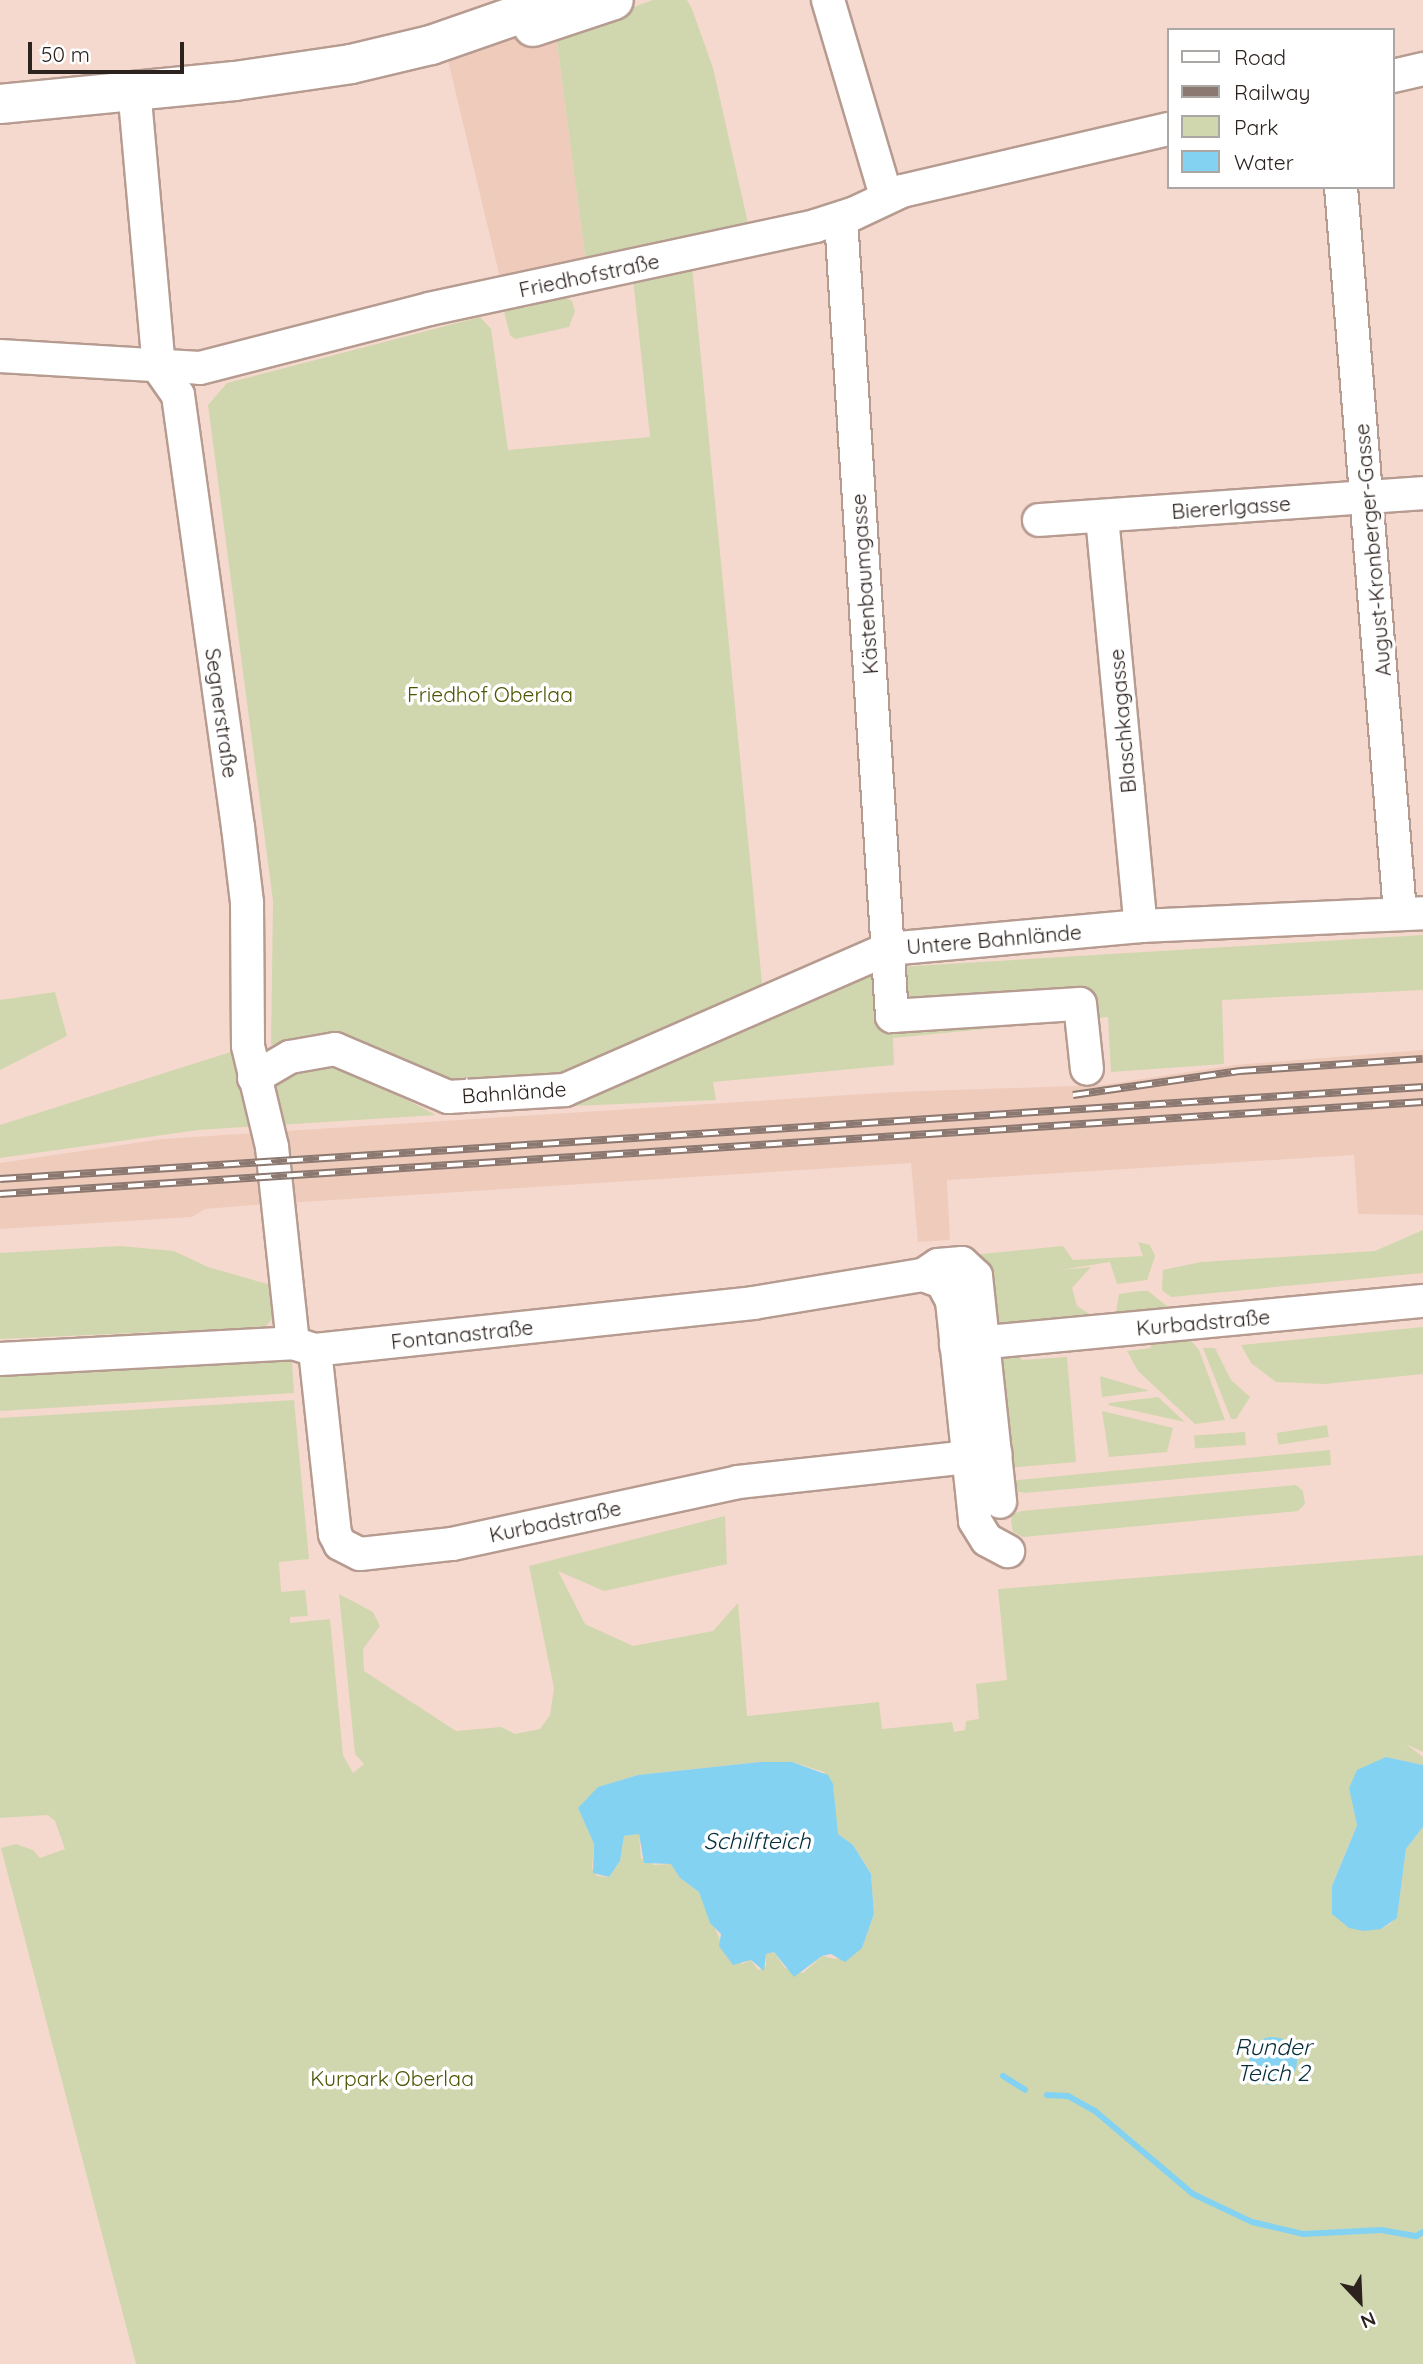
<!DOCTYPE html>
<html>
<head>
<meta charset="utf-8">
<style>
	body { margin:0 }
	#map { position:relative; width:1423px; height:2364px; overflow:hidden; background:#f6d9ce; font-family:Quicksand,sans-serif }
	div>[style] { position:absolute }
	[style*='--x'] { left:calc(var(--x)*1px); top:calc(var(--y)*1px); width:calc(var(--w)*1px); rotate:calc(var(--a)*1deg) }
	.built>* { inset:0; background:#efcbbc }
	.green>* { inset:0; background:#d0d7ae; transform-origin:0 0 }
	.water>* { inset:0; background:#83d2f2 }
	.round { border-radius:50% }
	.stream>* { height:6px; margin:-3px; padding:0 3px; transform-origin:3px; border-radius:3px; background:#83d2f2 }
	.roads { filter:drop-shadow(2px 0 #b69b90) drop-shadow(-2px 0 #b69b90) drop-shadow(0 2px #b69b90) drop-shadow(0 -2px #b69b90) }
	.minor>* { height:32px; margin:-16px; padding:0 16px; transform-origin:16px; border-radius:16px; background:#fff }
	.major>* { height:38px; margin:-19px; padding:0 19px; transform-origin:19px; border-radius:19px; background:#fff }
	.rail>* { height:8px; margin-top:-4px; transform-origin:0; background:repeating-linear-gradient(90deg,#fff 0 16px,#8b7870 0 32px); box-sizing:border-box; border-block:2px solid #8b7870 }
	span { translate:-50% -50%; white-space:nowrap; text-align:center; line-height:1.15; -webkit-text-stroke:7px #fff; paint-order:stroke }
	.street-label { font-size:21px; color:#2c221e }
	.park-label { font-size:21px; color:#4d5402 }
	.water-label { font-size:23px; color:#072e3b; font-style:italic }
	.legend { position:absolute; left:1167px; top:28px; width:228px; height:161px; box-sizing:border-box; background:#fff; border:2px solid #aba7a5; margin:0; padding:9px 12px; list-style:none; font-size:21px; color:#2c221e }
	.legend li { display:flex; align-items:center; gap:14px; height:35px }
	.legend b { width:35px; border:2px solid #aba7a5 }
	.north { position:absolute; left:1325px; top:2266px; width:70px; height:70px; -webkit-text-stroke:5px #fff; paint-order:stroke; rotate:157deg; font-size:19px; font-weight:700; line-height:28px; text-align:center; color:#2c221e }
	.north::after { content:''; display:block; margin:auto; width:24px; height:32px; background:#2c221e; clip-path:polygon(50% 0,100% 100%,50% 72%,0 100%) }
	.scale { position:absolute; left:28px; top:42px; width:156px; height:32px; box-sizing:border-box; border:4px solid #2c221e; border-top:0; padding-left:9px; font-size:21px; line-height:24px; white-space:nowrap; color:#2c221e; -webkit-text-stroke:5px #fff; paint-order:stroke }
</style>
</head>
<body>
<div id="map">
	<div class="built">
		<i style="clip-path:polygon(555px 27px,586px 263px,500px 278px,445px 48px,496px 43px)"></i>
		<i style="clip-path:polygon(1423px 1050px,1423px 1215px,1358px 1214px,1354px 1155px,947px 1180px,950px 1240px,918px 1242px,911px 1163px,254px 1205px,205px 1209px,192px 1217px,0 1229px,0 1163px,162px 1139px,895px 1092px,1102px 1085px,1235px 1065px)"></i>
	</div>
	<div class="green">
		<i style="clip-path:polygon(653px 0,687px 0,692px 9px,713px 68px,750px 232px,586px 263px,556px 35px)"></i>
		<i style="clip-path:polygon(692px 266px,763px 993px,592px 1072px,442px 1087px,325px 1034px,271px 1045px,273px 901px,208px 405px,227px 383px,480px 317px,491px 329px,508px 450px,650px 437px,633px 279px)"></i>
		<i style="clip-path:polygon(563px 296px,572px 301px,575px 311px,569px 327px,515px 339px,510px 335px,503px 308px,524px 303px,525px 308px)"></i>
		<i style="clip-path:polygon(1423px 935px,1423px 990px,1222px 1000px,1224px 1064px,1111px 1072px,1108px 1017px,893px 1038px,894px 1065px,713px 1082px,716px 1100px,572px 1106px,866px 969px)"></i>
		<i style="clip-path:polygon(55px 992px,67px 1036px,0 1070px,0 1000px)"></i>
		<i style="clip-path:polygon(237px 1050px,336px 1063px,436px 1115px,198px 1130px,0 1158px,0 1125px)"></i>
		<i style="clip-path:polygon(1423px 1230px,1423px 1273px,1171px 1297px,1162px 1290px,1163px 1270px,1201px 1262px,1375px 1251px)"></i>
		<i style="clip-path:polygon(1138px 1242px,1150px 1245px,1155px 1256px,1147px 1280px,1117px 1284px,1110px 1262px,1060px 1270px,1091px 1267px,1072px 1288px,1077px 1306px,1091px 1315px,1065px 1318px,1064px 1325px,996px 1325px,976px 1260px,981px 1254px,1063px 1246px,1073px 1260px,1143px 1256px)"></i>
		<i style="clip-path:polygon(120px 1246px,174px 1251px,208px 1267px,271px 1285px,278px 1303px,274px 1317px,265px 1327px,0 1339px,0 1253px)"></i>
		<i style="clip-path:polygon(1140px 1291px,1148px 1291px,1177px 1314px,1144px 1317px,1142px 1310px,1116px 1312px,1119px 1294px)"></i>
		<i style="clip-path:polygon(1423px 1327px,1423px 1374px,1325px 1384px,1276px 1382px,1251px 1363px,1241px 1345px)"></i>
		<i style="clip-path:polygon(1187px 1336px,1199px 1350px,1225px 1420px,1195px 1424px,1138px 1371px,1127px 1351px,1151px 1348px,1150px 1340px)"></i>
		<i style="clip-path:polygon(1203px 1348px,1215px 1348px,1231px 1380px,1250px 1397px,1236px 1419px,1231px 1419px)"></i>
		<i style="clip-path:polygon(1008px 1353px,1017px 1353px,1022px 1360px,1067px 1357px,1076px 1462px,1006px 1468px,998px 1364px)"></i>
		<i style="clip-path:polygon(280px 1359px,292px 1362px,294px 1393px,0 1411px,0 1371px)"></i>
		<i style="clip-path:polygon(1100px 1376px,1147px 1390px,1148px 1391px,1102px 1397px)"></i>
		<i style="clip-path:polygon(1158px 1397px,1185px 1422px,1108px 1405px,1109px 1403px)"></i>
		<i style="clip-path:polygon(evenodd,294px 1400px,309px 1559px,279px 1562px,281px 1592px,305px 1590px,308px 1616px,290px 1617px,290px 1623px,330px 1619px,343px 1755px,353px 1773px,364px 1764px,355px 1754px,339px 1594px,373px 1612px,380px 1626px,363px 1649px,364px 1671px,456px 1731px,501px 1727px,515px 1734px,540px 1729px,550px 1715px,554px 1688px,529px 1566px,725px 1516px,727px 1564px,604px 1591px,558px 1571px,585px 1624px,633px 1646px,713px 1631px,738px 1603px,747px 1716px,879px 1702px,882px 1729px,952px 1722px,954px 1732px,965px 1730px,966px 1721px,979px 1719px,976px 1684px,1007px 1680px,998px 1589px,1423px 1555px,1423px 1752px,1406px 1744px,1423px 1757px,1423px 1765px,1386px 1757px,1349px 1788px,1357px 1824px,1332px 1886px,1381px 1929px,1390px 1924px,1397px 1917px,1406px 1849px,1423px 1827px,1423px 2364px,136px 2364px,1px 1848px,16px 1844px,33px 1850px,40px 1858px,65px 1849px,55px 1821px,48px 1815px,0 1818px,0 1418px,294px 1400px,760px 1762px,792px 1762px,824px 1772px,834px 1790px,833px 1820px,838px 1834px,853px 1845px,871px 1874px,874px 1914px,862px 1948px,836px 1959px,822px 1956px,803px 1973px,785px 1968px,774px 1952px,766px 1954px,766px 1966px,758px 1970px,751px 1960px,742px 1964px,721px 1942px,699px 1892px,680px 1878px,672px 1864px,654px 1865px,641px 1858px,639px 1834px,624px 1836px,620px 1861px,609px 1877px,597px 1876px,592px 1868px,594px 1844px,578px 1808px,609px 1784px,638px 1775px,760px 1762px)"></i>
		<i style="clip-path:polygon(1102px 1411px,1173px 1428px,1167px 1452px,1109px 1457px)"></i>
		<i style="left:1327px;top:1425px;width:12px;height:51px;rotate:81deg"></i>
		<i style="left:1245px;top:1432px;width:13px;height:51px;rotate:86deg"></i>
		<i style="clip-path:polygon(1330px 1450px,1331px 1465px,1025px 1493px,1014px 1491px,1007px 1481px)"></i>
		<i style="clip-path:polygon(1296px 1485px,1303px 1491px,1305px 1504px,1298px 1511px,1023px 1537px,1013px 1532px,1011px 1521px,1012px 1514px,1022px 1511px)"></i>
	</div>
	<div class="water">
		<i style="clip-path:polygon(1386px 1757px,1423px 1765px,1423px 1827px,1406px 1849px,1397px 1918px,1381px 1929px,1364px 1931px,1349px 1928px,1332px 1914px,1332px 1886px,1357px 1825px,1349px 1788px,1357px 1770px)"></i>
		<i style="clip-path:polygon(760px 1762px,792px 1762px,828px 1775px,833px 1784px,838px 1834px,853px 1845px,871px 1874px,874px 1914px,862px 1948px,845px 1962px,831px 1954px,822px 1956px,794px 1977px,774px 1952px,766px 1954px,764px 1971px,751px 1960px,733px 1965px,719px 1946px,721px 1934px,710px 1923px,699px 1892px,680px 1878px,671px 1864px,644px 1863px,639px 1834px,624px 1836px,620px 1861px,609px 1877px,593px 1873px,594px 1844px,578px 1808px,598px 1787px,638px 1775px)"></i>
		<i class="round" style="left:1249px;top:2037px;width:48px;height:48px"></i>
	</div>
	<div class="stream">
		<i style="--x:1003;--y:2076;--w:26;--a:32"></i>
		<i style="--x:1047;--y:2095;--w:21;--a:3"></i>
		<i style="--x:1068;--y:2096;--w:31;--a:29"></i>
		<i style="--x:1095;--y:2111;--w:128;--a:40.3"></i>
		<i style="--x:1193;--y:2194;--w:65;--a:25.4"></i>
		<i style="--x:1252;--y:2222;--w:52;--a:13.2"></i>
		<i style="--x:1303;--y:2234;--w:78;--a:-2.9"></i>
		<i style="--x:1381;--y:2230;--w:36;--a:10"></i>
		<i style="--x:1416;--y:2236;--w:8;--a:-30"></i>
	</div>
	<div class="roads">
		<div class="minor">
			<i style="--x:828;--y:0;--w:204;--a:73.5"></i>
			<i style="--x:1393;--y:76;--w:31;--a:-13"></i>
			<i style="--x:134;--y:88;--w:281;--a:84.9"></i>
			<i style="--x:159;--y:368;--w:33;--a:55"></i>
			<i style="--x:178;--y:395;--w:436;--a:82.1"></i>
			<i style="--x:238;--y:827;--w:77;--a:83.2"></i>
			<i style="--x:247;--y:903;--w:143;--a:89.6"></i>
			<i style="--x:248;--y:1046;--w:104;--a:76.6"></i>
			<i style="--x:272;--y:1147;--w:197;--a:83.9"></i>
			<i style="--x:1341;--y:187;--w:728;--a:85.35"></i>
			<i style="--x:841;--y:219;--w:799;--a:86.34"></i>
			<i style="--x:892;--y:1016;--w:188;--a:-3.7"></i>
			<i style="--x:1080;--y:1004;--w:65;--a:83.9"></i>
			<i style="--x:0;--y:356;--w:200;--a:3.4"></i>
			<i style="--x:200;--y:368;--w:236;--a:-14.4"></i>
			<i style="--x:429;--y:309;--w:395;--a:-12.1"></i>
			<i style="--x:815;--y:226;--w:40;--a:-18"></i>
			<i style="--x:853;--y:214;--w:54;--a:-25.1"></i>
			<i style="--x:902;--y:191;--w:274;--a:-13.1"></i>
			<i style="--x:1102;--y:517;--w:411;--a:84.6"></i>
			<i style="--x:1039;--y:520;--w:385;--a:-4"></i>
			<i style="--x:254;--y:1078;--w:42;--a:-30.3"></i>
			<i style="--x:290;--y:1057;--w:46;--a:-10.1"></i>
			<i style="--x:335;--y:1049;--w:123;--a:23"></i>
			<i style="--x:448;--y:1097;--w:117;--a:-3.4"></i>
			<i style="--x:565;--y:1090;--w:352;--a:-23.6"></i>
			<i style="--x:888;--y:949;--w:254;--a:-5.2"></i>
			<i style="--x:1141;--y:926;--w:282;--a:-2.6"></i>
			<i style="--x:923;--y:1275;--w:20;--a:20"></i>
			<i style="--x:942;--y:1282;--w:21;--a:62"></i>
			<i style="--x:952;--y:1301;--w:221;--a:84"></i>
			<i style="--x:975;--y:1521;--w:22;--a:58"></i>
			<i style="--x:987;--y:1540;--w:24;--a:28"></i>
			<i style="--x:956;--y:1345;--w:469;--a:-5.4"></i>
			<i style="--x:315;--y:1350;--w:185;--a:83.8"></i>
			<i style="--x:335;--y:1534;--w:11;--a:63"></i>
			<i style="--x:340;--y:1544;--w:22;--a:27"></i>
			<i style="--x:360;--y:1554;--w:93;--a:-6.2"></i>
			<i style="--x:452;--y:1544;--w:293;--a:-12.2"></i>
			<i style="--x:738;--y:1482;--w:259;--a:-6.2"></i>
			<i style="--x:0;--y:1359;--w:293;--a:-3.1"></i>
			<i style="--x:293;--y:1343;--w:23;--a:18"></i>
			<i style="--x:315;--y:1350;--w:441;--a:-6.1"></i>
			<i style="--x:753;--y:1303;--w:172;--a:-9.4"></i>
			<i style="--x:923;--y:1275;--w:18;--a:-34"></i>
			<i style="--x:938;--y:1265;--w:24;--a:-5"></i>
			<i style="--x:962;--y:1263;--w:19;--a:43"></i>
			<i style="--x:976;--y:1276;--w:227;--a:83.9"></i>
		</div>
		<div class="major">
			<i style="--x:533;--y:27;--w:85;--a:-18.4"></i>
			<i style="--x:0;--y:104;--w:236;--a:-5.6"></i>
			<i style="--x:235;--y:81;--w:117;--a:-8.3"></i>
			<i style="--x:351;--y:64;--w:82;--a:-13.4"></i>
			<i style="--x:431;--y:45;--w:137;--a:-19.2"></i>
		</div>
	</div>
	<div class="rail">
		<i style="--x:1073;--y:1095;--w:169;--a:-8.2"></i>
		<i style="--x:1240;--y:1071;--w:183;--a:-3.8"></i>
		<i style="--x:0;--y:1179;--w:1426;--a:-3.7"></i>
		<i style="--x:0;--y:1194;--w:1426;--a:-3.7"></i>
	</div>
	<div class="street-label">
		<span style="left:589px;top:275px;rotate:-12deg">Friedhofstraße</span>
		<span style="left:1231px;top:507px;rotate:-4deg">Biererlgasse</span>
		<span style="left:1372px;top:550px;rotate:-95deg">August-Kronberger-Gasse</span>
		<span style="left:864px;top:584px;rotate:-94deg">Kästenbaumgasse</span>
		<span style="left:222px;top:713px;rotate:82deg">Segnerstraße</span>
		<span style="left:1122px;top:721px;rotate:-95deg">Blaschkagasse</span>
		<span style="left:994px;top:939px;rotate:-5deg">Untere Bahnlände</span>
		<span style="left:514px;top:1092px;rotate:-4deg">Bahnlände</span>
		<span style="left:1203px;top:1322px;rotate:-5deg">Kurbadstraße</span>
		<span style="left:462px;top:1334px;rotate:-6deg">Fontanastraße</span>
		<span style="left:555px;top:1521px;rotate:-12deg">Kurbadstraße</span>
	</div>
	<div class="park-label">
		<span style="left:490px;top:694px">Friedhof Oberlaa</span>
		<span style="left:392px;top:2078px">Kurpark Oberlaa</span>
	</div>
	<div class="water-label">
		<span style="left:757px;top:1841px">Schilfteich</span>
		<span style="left:1273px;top:2060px">Runder<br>Teich 2</span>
	</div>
	<ul class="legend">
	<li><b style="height:9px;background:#fff"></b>Road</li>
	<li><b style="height:9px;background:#8b7870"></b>Railway</li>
	<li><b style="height:19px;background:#d0d7ae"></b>Park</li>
	<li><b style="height:19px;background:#83d2f2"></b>Water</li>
	</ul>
	<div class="north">N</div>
	<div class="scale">50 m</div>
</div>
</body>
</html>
